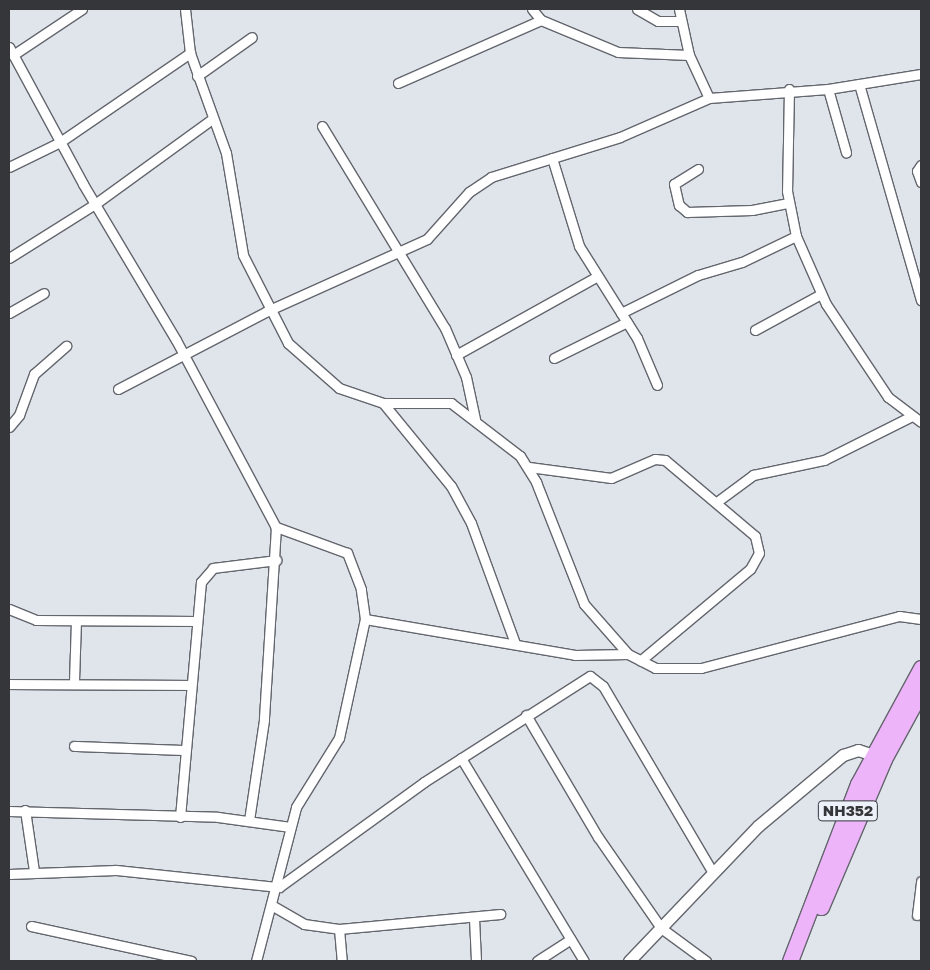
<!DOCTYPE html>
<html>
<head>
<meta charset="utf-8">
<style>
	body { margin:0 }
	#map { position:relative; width:930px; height:970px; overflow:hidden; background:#e0e4eb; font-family:"Golos Text",sans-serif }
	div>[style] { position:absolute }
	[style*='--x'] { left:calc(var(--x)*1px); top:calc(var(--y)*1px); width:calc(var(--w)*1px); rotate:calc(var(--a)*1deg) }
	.roads { filter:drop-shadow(1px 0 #63666d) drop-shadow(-1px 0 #63666d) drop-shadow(0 1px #63666d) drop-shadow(0 -1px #63666d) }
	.minor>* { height:9px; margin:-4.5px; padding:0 4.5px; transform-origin:4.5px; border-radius:4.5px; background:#fff }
	.tertiary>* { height:11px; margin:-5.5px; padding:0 5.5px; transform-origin:5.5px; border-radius:5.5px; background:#fff }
	.trunk>* { height:15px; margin:-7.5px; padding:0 7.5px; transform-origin:7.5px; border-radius:7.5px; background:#eeb4fa }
	span { translate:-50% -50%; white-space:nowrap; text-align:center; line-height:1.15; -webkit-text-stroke:4px #edf1f9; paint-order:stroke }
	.shield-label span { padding:1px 4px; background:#edf1f9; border:1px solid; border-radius:4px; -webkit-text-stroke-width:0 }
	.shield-label { font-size:15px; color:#343639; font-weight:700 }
	.frame { position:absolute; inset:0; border:10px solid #343639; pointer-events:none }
</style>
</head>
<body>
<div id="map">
	<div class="roads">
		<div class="minor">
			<i style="--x:185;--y:9;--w:44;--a:83.5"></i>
			<i style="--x:190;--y:53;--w:106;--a:70.2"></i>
			<i style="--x:226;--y:153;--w:103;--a:80.5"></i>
			<i style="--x:243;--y:255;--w:99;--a:62.9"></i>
			<i style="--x:288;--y:343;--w:68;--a:41.4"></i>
			<i style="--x:339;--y:388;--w:46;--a:18.8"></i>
			<i style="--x:383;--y:403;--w:68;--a:0"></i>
			<i style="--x:451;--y:403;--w:87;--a:37.5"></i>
			<i style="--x:520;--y:456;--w:31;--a:58"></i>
			<i style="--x:536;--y:482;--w:131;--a:68.5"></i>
			<i style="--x:584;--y:604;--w:67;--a:48.7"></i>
			<i style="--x:628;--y:654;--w:30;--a:27"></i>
			<i style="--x:655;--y:668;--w:46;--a:0"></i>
			<i style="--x:701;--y:668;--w:205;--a:-14.7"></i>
			<i style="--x:899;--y:616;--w:22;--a:8"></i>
			<i style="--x:532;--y:9;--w:14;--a:51"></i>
			<i style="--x:541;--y:20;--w:83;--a:22.6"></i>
			<i style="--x:618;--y:52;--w:71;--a:2.4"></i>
			<i style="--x:637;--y:9;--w:24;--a:30"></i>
			<i style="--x:658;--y:21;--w:21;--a:0"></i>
			<i style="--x:679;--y:9;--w:47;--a:77.7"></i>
			<i style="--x:689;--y:55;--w:47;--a:65.1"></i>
			<i style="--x:9;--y:47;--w:156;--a:61.6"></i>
			<i style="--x:83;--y:184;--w:182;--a:59.2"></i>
			<i style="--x:176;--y:340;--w:212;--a:61.9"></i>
			<i style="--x:276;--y:527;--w:193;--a:93.6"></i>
			<i style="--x:264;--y:720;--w:101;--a:98.5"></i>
			<i style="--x:13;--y:55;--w:83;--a:-33.7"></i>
			<i style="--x:197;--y:76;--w:67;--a:-35.3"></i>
			<i style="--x:398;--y:83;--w:156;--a:-23.8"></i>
			<i style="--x:859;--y:84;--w:225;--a:74"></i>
			<i style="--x:789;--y:89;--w:102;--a:91.1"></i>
			<i style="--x:787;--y:191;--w:46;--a:78.7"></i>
			<i style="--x:796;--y:236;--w:74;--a:66.2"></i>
			<i style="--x:826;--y:304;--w:112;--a:56.3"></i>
			<i style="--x:888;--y:397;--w:41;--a:37.1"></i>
			<i style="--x:828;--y:89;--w:66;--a:74.1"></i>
			<i style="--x:322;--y:126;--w:237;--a:58.7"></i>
			<i style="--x:445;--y:328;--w:53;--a:66.8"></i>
			<i style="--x:466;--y:377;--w:43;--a:77.9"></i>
			<i style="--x:552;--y:158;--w:92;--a:72.9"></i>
			<i style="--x:579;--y:246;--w:109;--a:57.8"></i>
			<i style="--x:637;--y:338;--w:51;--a:66.9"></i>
			<i style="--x:921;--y:165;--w:7;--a:124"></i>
			<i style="--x:917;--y:171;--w:12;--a:70"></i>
			<i style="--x:9;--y:167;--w:57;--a:-26.1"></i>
			<i style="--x:60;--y:142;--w:158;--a:-34.4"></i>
			<i style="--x:698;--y:169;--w:28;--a:148"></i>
			<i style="--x:674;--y:184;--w:22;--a:77"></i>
			<i style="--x:679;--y:205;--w:11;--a:41"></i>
			<i style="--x:687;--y:212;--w:65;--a:-1.8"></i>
			<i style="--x:752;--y:210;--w:37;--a:-11"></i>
			<i style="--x:9;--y:258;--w:102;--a:-32.1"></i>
			<i style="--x:95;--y:204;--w:145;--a:-36"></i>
			<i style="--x:9;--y:313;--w:40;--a:-29.7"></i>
			<i style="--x:621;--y:313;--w:86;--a:-26.3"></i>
			<i style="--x:698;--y:275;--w:46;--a:-16.5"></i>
			<i style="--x:742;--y:262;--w:60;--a:-25.7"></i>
			<i style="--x:755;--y:330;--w:75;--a:-28.6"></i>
			<i style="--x:456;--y:355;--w:160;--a:-29.1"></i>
			<i style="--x:554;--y:358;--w:81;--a:-26.3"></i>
			<i style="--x:118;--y:389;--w:168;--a:-27.6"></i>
			<i style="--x:267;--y:311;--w:175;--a:-24.2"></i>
			<i style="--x:427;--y:239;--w:63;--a:-48.2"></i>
			<i style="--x:469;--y:192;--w:27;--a:-34"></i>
			<i style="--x:491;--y:177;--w:135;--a:-17.2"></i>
			<i style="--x:620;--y:137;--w:97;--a:-23.7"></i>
			<i style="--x:709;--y:98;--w:119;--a:-4.3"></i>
			<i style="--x:828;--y:89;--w:94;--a:-9.2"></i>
			<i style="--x:383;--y:403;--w:107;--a:50.7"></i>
			<i style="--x:451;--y:486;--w:42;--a:61.6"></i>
			<i style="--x:471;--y:523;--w:128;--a:69.9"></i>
			<i style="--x:9;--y:427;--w:16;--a:-50"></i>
			<i style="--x:19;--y:415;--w:44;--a:-69.9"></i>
			<i style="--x:34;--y:374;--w:43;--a:-41.2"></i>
			<i style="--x:529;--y:467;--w:83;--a:7.6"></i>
			<i style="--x:611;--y:478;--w:48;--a:-23.4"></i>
			<i style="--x:655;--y:459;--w:10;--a:6"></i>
			<i style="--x:665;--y:460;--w:118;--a:40.2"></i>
			<i style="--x:755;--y:536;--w:17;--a:77"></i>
			<i style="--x:759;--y:553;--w:18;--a:119"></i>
			<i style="--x:750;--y:569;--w:143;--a:140.1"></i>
			<i style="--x:718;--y:501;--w:44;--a:-36.6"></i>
			<i style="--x:753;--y:475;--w:73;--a:-11.9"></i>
			<i style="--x:824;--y:460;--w:98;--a:-26.6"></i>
			<i style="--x:9;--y:609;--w:29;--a:22"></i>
			<i style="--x:36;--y:620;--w:161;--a:0.4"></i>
			<i style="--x:365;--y:619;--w:213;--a:9.7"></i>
			<i style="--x:575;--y:655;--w:53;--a:-1.1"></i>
			<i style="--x:74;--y:681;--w:60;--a:-88.1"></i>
			<i style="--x:9;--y:684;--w:182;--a:0.3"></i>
			<i style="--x:526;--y:715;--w:142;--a:59.5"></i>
			<i style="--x:598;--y:837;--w:111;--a:55.3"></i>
			<i style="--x:661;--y:928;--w:56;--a:36.3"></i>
			<i style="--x:74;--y:746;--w:111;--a:2.1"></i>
			<i style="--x:461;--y:758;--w:237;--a:58.8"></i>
			<i style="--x:25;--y:810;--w:62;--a:81.6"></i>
			<i style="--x:9;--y:811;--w:209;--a:1.6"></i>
			<i style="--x:218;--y:817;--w:73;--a:7.9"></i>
			<i style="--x:180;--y:817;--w:236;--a:-84.9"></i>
			<i style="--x:201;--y:582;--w:18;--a:-49"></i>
			<i style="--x:213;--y:568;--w:64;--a:-7.2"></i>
			<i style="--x:9;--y:874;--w:107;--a:-2.1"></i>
			<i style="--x:116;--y:870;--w:164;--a:6"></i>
			<i style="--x:279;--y:887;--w:179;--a:-35.9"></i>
			<i style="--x:424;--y:782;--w:197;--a:-32.6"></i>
			<i style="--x:590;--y:676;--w:16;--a:38"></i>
			<i style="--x:603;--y:686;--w:217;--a:59.5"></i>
			<i style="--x:273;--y:906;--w:36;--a:30"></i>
			<i style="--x:304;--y:924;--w:35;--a:8"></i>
			<i style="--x:339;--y:929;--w:162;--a:-5.3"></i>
			<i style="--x:917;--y:915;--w:34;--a:-83"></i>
			<i style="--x:474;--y:918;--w:43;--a:87.3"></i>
			<i style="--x:31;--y:926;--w:164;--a:12.3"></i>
			<i style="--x:339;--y:929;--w:32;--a:85"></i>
			<i style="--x:256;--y:961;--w:159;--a:-75.4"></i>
			<i style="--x:296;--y:807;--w:81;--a:-58.1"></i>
			<i style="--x:339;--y:738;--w:122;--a:-77.7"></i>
			<i style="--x:365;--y:619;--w:30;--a:-98"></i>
			<i style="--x:361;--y:589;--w:39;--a:-111"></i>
			<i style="--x:347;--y:553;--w:76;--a:-159.9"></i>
			<i style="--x:537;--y:961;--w:40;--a:-32.9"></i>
		</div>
		<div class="tertiary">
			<i style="--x:629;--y:961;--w:187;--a:-46.3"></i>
			<i style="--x:758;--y:826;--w:111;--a:-39.9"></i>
			<i style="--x:843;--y:755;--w:16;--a:-18"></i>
			<i style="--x:858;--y:750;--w:23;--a:18"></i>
		</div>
		<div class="trunk">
			<i style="--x:821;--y:907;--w:161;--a:-66.9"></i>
			<i style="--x:884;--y:759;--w:77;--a:-61.4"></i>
			<i style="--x:790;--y:961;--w:190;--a:-69"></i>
			<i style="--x:858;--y:784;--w:132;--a:-61.5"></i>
		</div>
	</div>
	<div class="shield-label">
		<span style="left:848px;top:811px">NH352</span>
	</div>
	<div class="frame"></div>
</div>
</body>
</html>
